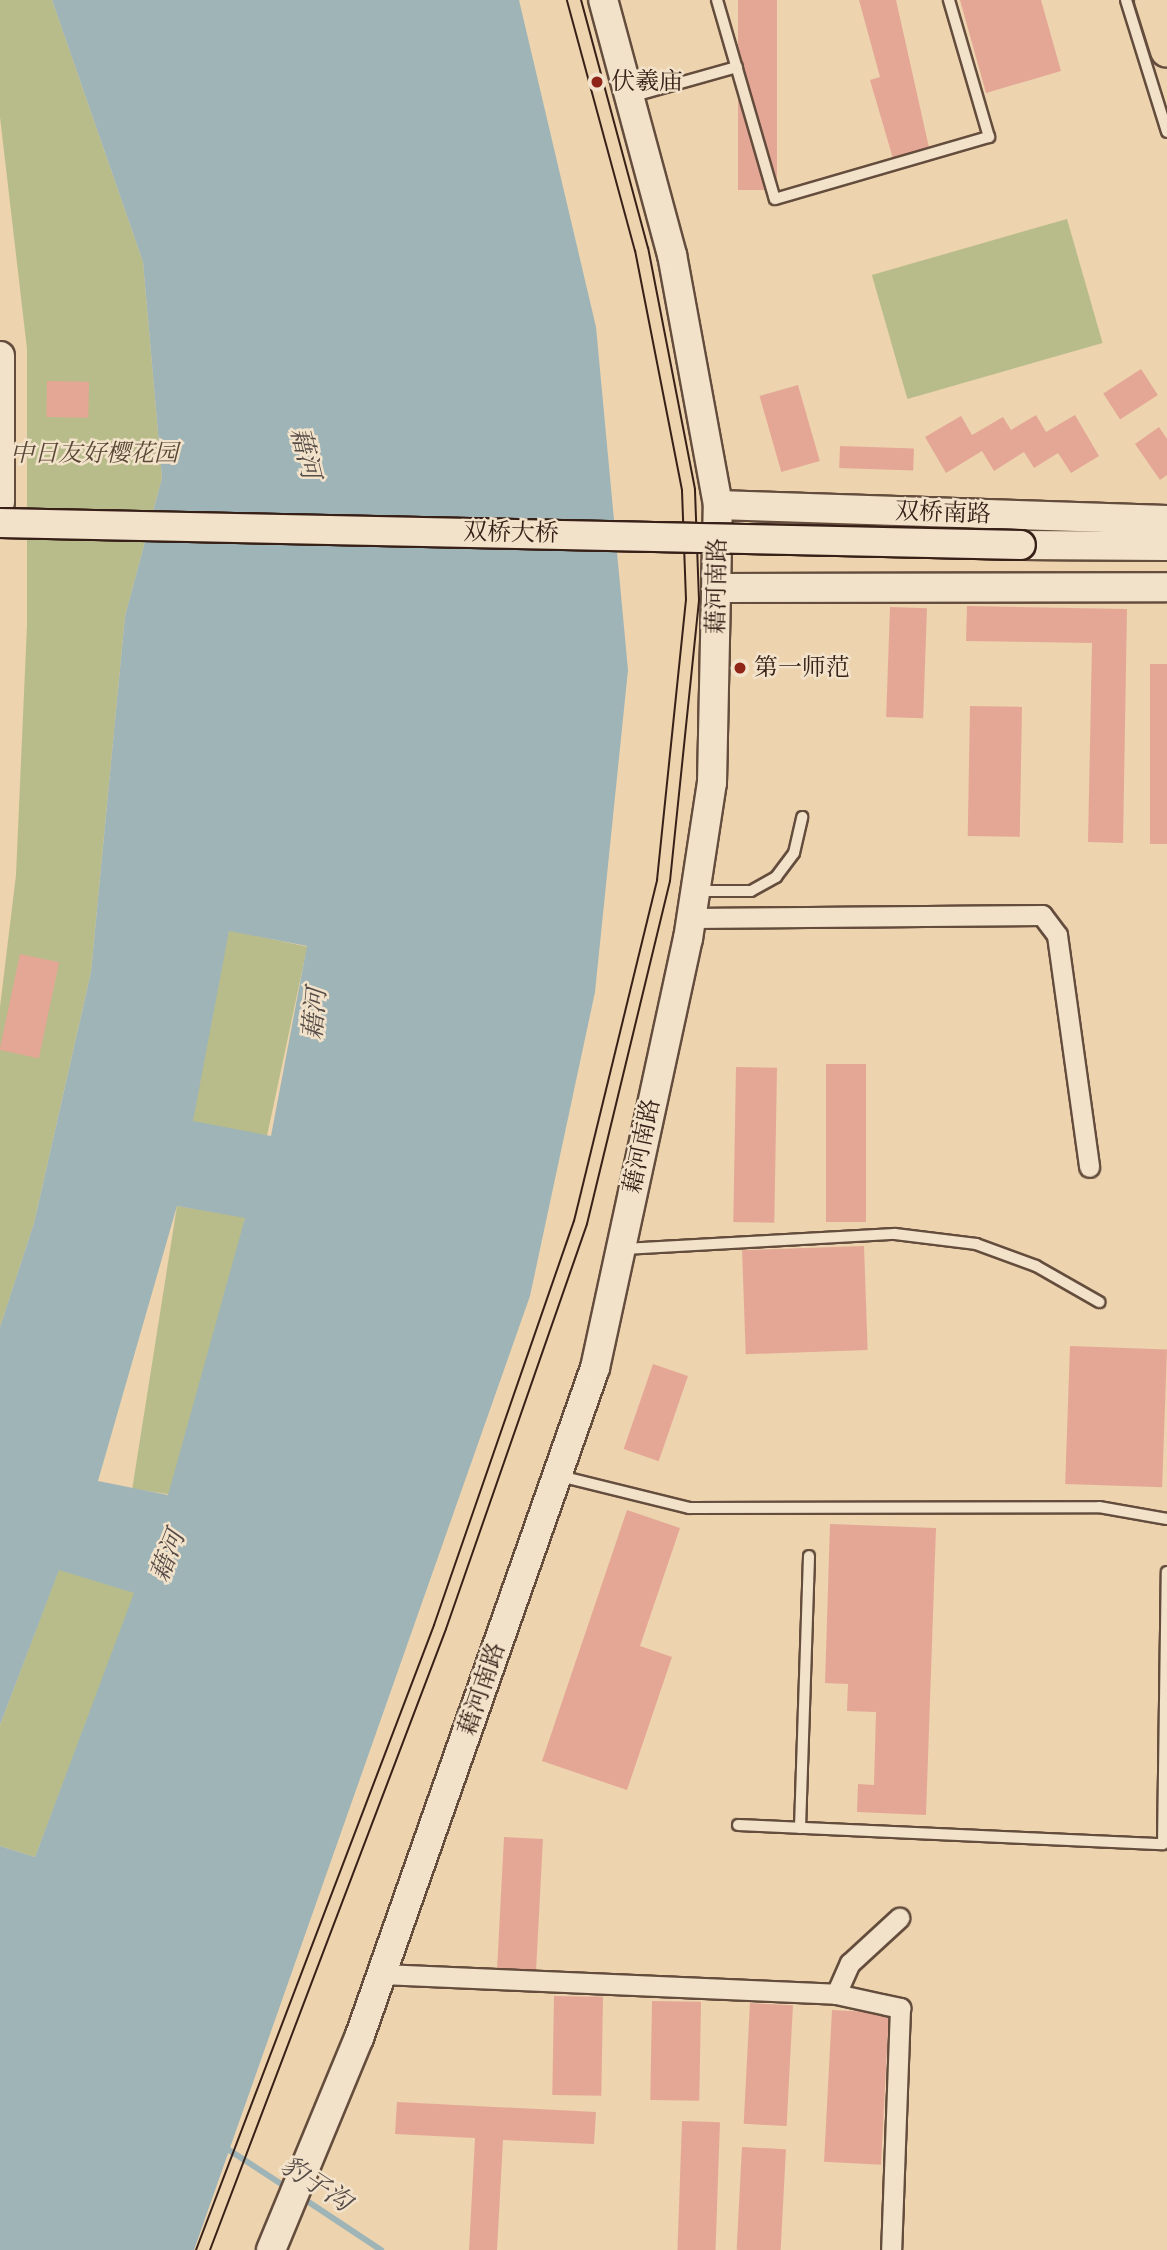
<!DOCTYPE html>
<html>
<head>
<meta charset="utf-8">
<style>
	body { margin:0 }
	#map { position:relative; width:1167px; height:2250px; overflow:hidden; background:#edd3ae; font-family:"IM FELL Great Primer","Noto Serif SC",serif }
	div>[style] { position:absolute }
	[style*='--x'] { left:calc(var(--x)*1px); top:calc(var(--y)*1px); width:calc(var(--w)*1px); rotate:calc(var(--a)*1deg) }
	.green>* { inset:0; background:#b8bc8a; transform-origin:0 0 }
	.water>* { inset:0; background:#9fb4b6 }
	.stream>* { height:6px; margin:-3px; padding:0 3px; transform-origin:3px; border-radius:3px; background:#9fb4b6 }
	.building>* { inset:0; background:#e4a795; transform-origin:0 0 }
	.roads { filter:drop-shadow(2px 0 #644d3d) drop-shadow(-2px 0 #644d3d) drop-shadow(0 2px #644d3d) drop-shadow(0 -2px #644d3d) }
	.lane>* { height:10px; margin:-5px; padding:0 5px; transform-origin:5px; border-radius:5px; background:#f3e2ca }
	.street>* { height:19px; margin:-9.5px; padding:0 9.5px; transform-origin:9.5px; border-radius:9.5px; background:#f3e2ca }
	.secondary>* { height:28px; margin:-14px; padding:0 14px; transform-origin:14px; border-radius:14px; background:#f3e2ca }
	.primary>* { height:32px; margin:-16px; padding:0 16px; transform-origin:16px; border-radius:16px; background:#edd3ae }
	.tram>* { height:2px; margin:-1px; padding:0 1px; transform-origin:1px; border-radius:1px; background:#372017 }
	.bridges { filter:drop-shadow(2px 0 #372017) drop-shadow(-2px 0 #372017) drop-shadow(0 2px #372017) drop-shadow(0 -2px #372017) }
	.secondary-bridge>* { height:28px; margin:-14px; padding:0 14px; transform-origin:14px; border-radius:14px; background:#f3e2ca }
	.dots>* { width:19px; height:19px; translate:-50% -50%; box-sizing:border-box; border:4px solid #f3e2ca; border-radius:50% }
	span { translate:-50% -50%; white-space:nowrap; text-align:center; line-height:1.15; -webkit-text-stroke:5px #f3e2ca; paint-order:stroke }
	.poi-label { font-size:24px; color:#372017 }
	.left { translate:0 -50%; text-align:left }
	.park-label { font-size:24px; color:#574734; font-style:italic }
	.street-label { font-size:24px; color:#372017 }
	.water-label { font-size:26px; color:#564c47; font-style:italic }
</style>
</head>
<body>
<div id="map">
	<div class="green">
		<i style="clip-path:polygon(0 0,52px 0,143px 262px,162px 478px,125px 616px,91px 972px,34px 1223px,0 1327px,0 1007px,16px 875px,27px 625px,27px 349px,0 117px)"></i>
		<i style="left:1067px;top:219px;width:129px;height:203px;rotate:74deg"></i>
		<i style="left:229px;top:930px;width:80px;height:195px;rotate:12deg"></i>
		<i style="left:177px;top:1206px;width:69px;height:286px;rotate:9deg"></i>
		<i style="clip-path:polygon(59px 1569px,135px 1593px,35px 1857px,0 1846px,0 1725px)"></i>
	</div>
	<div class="water">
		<i style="clip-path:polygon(evenodd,52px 0,519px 0,596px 327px,628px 670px,595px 992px,530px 1296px,194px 2250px,0 2250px,0 1846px,35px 1857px,134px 1593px,59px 1570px,0 1725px,0 1327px,34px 1223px,91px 972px,125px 616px,162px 478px,143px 262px,52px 0,229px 931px,307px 946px,271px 1136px,193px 1121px,229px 931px,52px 0,177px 1206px,245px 1218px,168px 1495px,98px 1481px,177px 1206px)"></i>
	</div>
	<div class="stream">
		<i style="--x:229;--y:2150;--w:72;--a:33"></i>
		<i style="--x:301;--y:2197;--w:96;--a:33.5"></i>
	</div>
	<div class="building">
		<i style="left:738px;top:0;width:39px;height:190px"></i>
		<i style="clip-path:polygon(859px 0,896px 0,930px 152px,894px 162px,870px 80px,880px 77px)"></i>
		<i style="clip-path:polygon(960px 0,1041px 0,1061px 71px,986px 93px)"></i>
		<i style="left:1141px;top:369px;width:31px;height:45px;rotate:57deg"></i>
		<i style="left:47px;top:381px;width:42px;height:36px;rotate:1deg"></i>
		<i style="left:798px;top:385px;width:79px;height:40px;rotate:74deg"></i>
		<i style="clip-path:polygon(1036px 415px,1046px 432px,1075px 415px,1099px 456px,1071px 473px,1058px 453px,1034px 468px,1024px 452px,994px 471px,982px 451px,946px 473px,925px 437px,961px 416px,972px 435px,1003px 417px,1011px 430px)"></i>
		<i style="clip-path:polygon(1159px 427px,1167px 439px,1167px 475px,1160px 480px,1135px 444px)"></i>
		<i style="left:840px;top:446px;width:74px;height:22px;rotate:2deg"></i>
		<i style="clip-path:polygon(967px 606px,1127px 609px,1123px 843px,1088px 842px,1092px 643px,966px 641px)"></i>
		<i style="left:890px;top:607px;width:37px;height:110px;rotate:2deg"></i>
		<i style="left:1150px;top:664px;width:17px;height:180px"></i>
		<i style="left:970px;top:706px;width:52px;height:130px;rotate:1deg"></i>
		<i style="left:20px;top:954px;width:40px;height:98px;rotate:12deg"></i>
		<i style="left:826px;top:1064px;width:40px;height:158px"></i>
		<i style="left:736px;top:1067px;width:41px;height:155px;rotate:1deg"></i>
		<i style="left:864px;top:1246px;width:104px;height:122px;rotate:88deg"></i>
		<i style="left:1070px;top:1346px;width:97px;height:138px;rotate:2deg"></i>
		<i style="left:653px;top:1364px;width:37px;height:90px;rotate:19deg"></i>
		<i style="clip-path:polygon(627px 1510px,680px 1528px,640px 1646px,672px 1657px,627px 1790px,542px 1761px)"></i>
		<i style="clip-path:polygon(830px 1524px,936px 1528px,926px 1815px,857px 1812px,858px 1784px,874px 1785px,876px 1712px,847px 1711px,848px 1684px,825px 1683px)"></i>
		<i style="left:504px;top:1837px;width:39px;height:137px;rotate:3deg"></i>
		<i style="left:554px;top:1996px;width:49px;height:99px;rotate:1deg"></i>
		<i style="left:652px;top:2001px;width:49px;height:99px;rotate:1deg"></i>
		<i style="left:750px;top:2003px;width:43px;height:121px;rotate:3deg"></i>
		<i style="left:832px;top:2010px;width:57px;height:152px;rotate:3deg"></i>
		<i style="clip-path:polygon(397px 2102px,596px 2112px,594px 2144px,503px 2140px,497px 2250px,469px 2250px,475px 2138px,395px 2134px)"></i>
		<i style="left:682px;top:2121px;width:38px;height:129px;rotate:2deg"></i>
		<i style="left:742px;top:2147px;width:44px;height:103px;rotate:3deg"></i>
	</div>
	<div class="roads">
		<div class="lane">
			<i style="--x:717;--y:0;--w:207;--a:73.8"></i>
			<i style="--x:775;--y:199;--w:223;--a:-16.2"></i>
			<i style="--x:989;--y:137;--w:143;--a:-106.3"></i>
			<i style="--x:1126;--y:0;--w:138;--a:72.7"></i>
			<i style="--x:630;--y:97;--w:111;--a:-15.7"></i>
			<i style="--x:699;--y:891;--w:52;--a:0"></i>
			<i style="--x:751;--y:891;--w:29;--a:-29"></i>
			<i style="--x:776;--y:877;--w:30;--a:-53"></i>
			<i style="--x:794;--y:853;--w:37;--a:-77"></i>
			<i style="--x:624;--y:1249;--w:271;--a:-3.2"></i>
			<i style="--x:895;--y:1234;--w:82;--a:7"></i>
			<i style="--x:976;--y:1244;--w:64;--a:20.1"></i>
			<i style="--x:1036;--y:1266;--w:73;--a:29.7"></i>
			<i style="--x:560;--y:1476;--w:133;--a:13.9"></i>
			<i style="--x:689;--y:1508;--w:410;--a:-0.1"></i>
			<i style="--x:1099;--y:1507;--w:69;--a:10"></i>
			<i style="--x:738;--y:1825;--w:425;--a:2.6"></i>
			<i style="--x:1163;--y:1844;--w:272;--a:-89.2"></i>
			<i style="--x:800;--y:1828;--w:272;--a:-88.1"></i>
		</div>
		<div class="street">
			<i style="--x:691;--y:918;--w:351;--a:-0.5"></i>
			<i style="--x:1042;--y:915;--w:25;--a:53"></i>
			<i style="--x:1057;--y:935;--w:234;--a:82.1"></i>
			<i style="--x:382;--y:1974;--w:454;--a:2.5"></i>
			<i style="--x:836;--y:1994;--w:66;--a:12.3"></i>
			<i style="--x:900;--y:2008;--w:242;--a:92.1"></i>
			<i style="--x:836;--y:1994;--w:34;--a:-66"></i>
			<i style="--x:850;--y:1963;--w:67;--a:-42.6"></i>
		</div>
		<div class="secondary">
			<i style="--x:0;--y:356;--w:146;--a:90"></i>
			<i style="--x:718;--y:505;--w:449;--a:1.9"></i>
			<i style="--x:1021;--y:545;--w:146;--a:0.4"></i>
			<i style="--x:718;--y:588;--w:449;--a:-0.1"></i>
			<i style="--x:271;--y:2250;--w:230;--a:-67.5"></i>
			<i style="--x:359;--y:2038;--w:710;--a:-70.6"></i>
			<i style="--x:595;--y:1368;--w:439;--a:-77.8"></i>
			<i style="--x:688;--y:939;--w:158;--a:-81.3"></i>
			<i style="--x:712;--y:783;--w:278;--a:-88.8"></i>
			<i style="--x:718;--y:505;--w:254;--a:-100.4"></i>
			<i style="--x:672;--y:255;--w:264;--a:-105.1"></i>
		</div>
		<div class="primary">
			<i style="--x:1151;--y:0;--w:53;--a:72.6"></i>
		</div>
	</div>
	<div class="tram">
		<i style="--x:196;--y:2250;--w:669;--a:-69.15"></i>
		<i style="--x:434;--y:1625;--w:428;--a:-70.9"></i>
		<i style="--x:574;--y:1221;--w:351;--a:-76.3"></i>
		<i style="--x:657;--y:880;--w:281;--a:-84.1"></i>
		<i style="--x:686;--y:600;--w:110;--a:-92.1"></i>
		<i style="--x:682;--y:490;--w:244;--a:-101.1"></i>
		<i style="--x:635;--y:251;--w:260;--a:-105.2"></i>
		<i style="--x:210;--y:2250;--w:664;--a:-69.19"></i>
		<i style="--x:446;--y:1629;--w:429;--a:-70.8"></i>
		<i style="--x:587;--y:1224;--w:353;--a:-76.4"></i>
		<i style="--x:670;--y:881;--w:282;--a:-84.1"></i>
		<i style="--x:699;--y:600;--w:111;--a:-92.1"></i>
		<i style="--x:695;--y:489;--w:246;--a:-101"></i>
		<i style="--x:648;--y:248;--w:257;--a:-105.1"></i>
	</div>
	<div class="bridges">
		<div class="secondary-bridge">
			<i style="--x:0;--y:523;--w:1021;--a:1.23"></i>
		</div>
	</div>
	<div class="dots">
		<i style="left:597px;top:82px;background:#8f2418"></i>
		<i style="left:740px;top:668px;background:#8f2418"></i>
	</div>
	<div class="poi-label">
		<span class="left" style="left:611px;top:82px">伏羲庙</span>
		<span class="left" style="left:754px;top:668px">第一师范</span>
	</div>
	<div class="park-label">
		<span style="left:94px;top:454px">中日友好樱花园</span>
	</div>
	<div class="street-label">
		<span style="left:943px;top:513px;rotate:2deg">双桥南路</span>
		<span style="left:511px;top:533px;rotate:1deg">双桥大桥</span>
		<span style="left:717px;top:586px;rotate:-89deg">藉河南路</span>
		<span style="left:642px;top:1146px;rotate:-78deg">藉河南路</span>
		<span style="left:482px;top:1689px;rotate:-71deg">藉河南路</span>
	</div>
	<div class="water-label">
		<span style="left:305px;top:453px;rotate:76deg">藉河</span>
		<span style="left:315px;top:1014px;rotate:-85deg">藉河</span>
		<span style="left:168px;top:1556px;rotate:-69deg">藉河</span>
		<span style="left:316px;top:2184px;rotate:33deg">豹子沟</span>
	</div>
</div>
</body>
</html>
